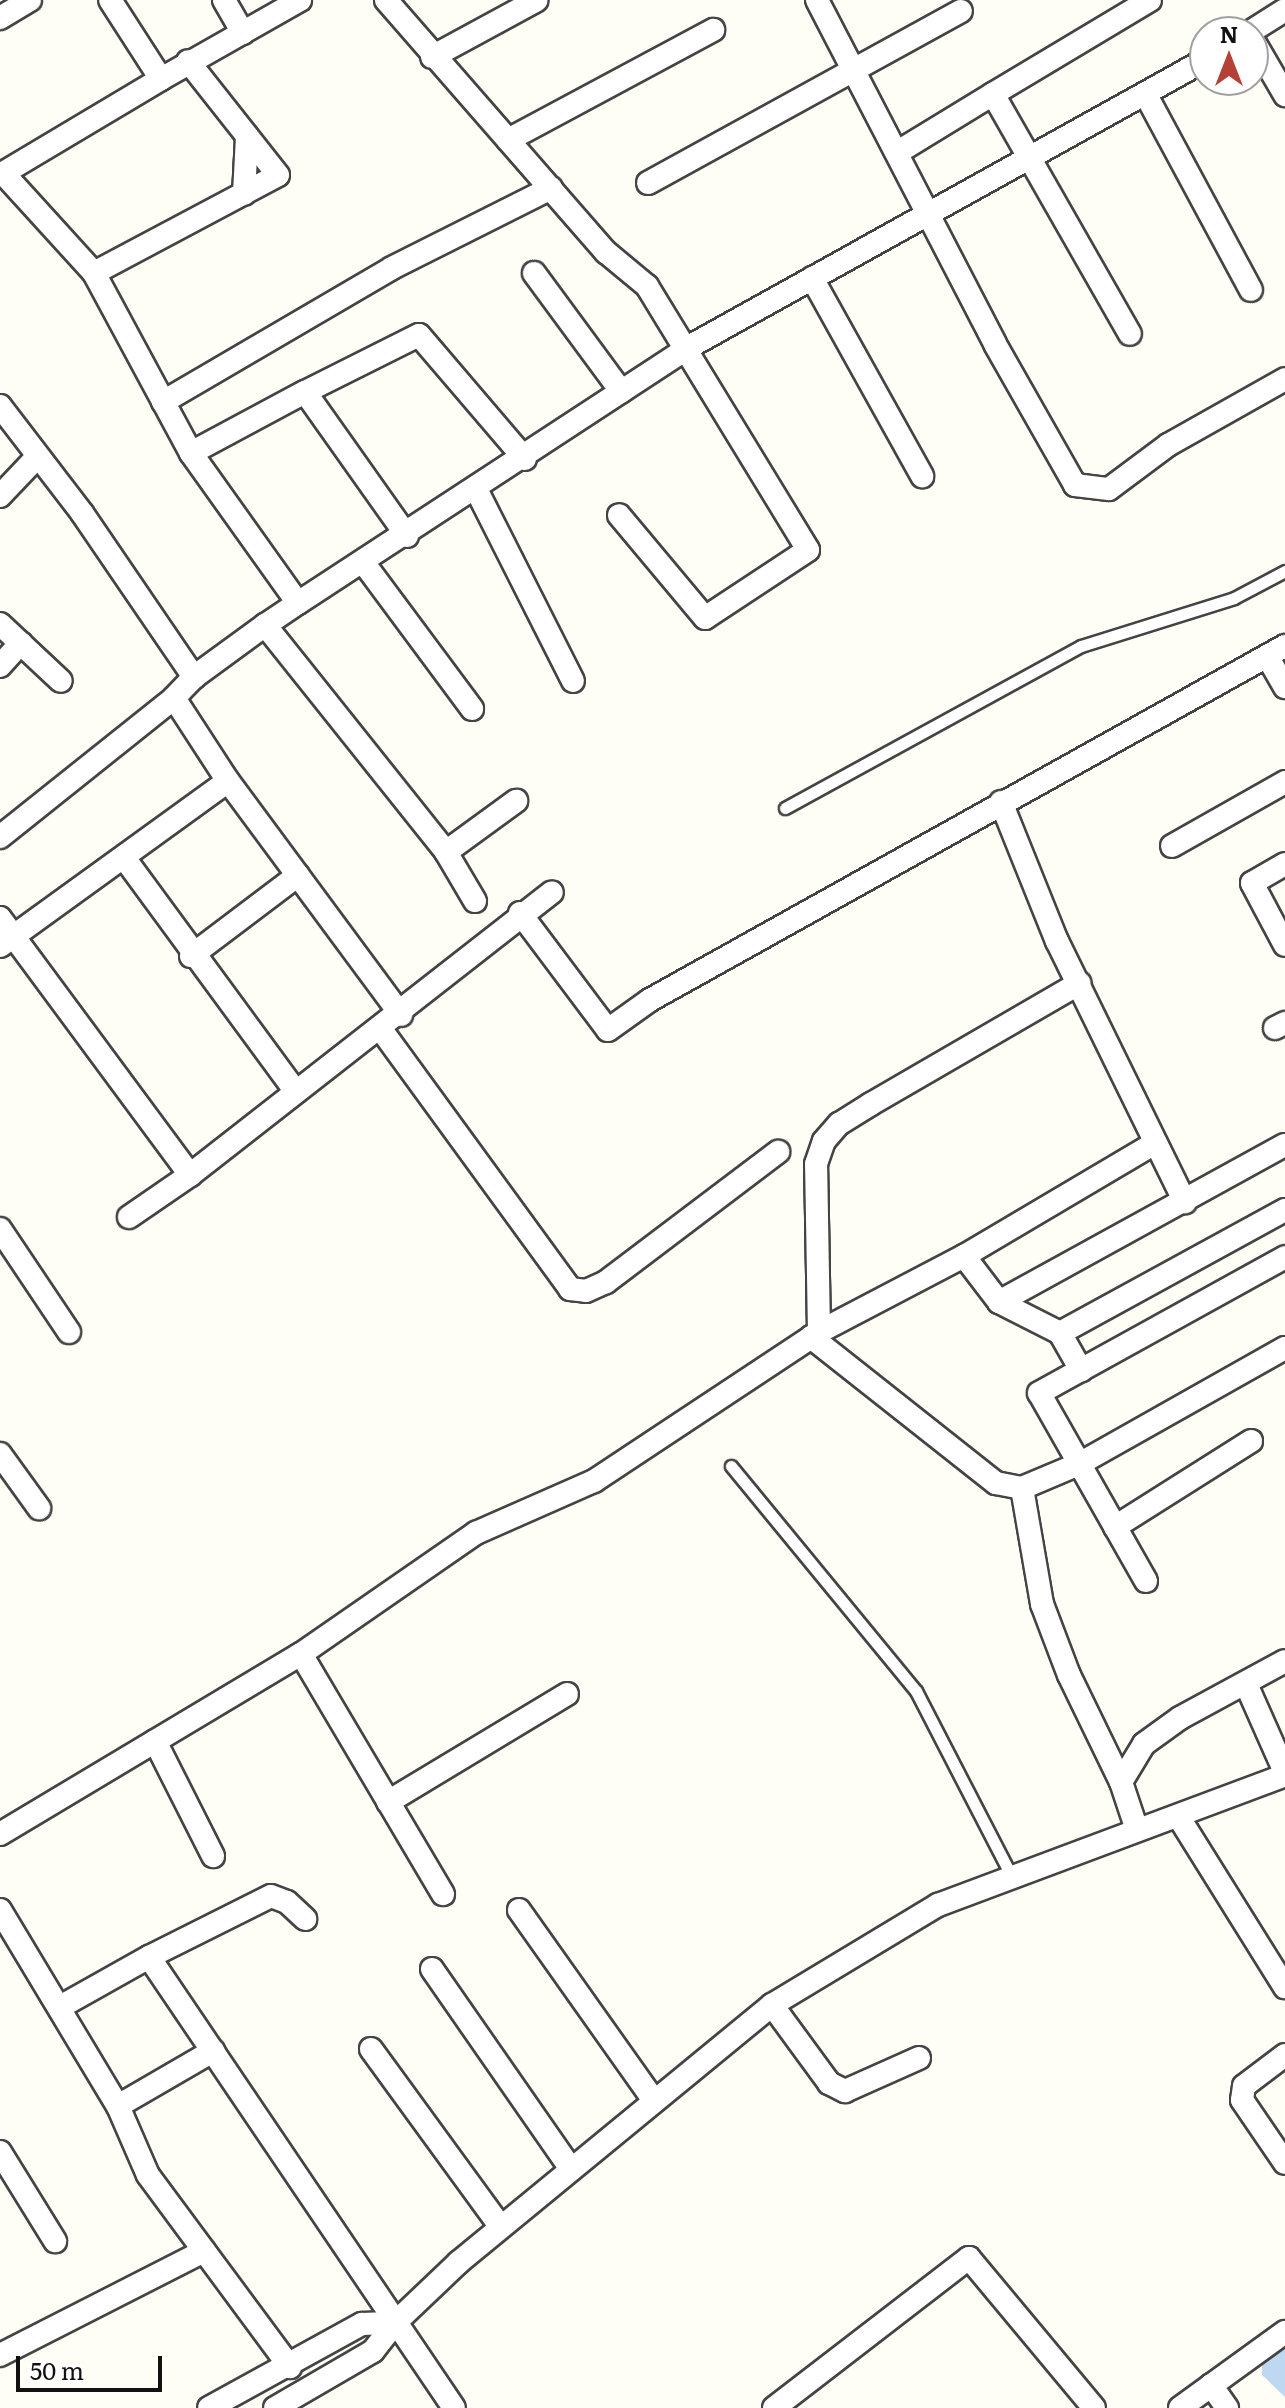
<!DOCTYPE html>
<html>
<head>
<meta charset="utf-8">
<style>
	body { margin:0 }
	#map { position:relative; width:1285px; height:2408px; overflow:hidden; background:#fefdf6; font-family:Literata,serif }
	div>[style] { position:absolute }
	[style*='--x'] { left:calc(var(--x)*1px); top:calc(var(--y)*1px); width:calc(var(--w)*1px); rotate:calc(var(--a)*1deg) }
	.water>* { inset:0; background:#bfd8f1 }
	.roads { filter:drop-shadow(2px 0 #444) drop-shadow(-2px 0 #444) drop-shadow(0 2px #444) drop-shadow(0 -2px #444) }
	.lane>* { height:11px; margin:-5.5px; padding:0 5.5px; transform-origin:5.5px; border-radius:5.5px; background:#fff }
	.street>* { height:22px; margin:-11px; padding:0 11px; transform-origin:11px; border-radius:11px; background:#fff }
	span { translate:-50% -50%; white-space:nowrap; text-align:center; line-height:1.15; -webkit-text-stroke:8px #fff; paint-order:stroke }
	.north { position:absolute; left:1189px; top:16px; width:80px; height:80px; box-sizing:border-box; background:#fff; border:2px solid #a0a0a0; border-radius:50%; rotate:0deg; font-size:22px; font-weight:700; line-height:32px; text-align:center; color:#111 }
	.north::after { content:''; display:block; margin:auto; width:28px; height:36px; background:#b44036; clip-path:polygon(50% 0,100% 100%,50% 72%,0 100%) }
	.scale { position:absolute; left:16px; top:2356px; width:146px; height:36px; box-sizing:border-box; border:4px solid #111; border-top:0; padding-left:10px; font-size:24px; line-height:28px; white-space:nowrap; color:#111; -webkit-text-stroke:6px #fff; paint-order:stroke }
</style>
</head>
<body>
<div id="map">
	<div class="water">
		<i style="clip-path:polygon(1285px 2328px,1285px 2397px,1262px 2375px,1262px 2350px)"></i>
	</div>
	<div class="roads">
		<div class="lane">
			<i style="--x:785;--y:808;--w:337;--a:-28.7"></i>
			<i style="--x:1081;--y:646;--w:160;--a:-17.4"></i>
			<i style="--x:1234;--y:598;--w:58;--a:-27.9"></i>
			<i style="--x:731;--y:1466;--w:291;--a:50.6"></i>
			<i style="--x:916;--y:1691;--w:209;--a:62.7"></i>
		</div>
		<div class="street">
			<i style="--x:224;--y:0;--w:38;--a:60"></i>
			<i style="--x:386;--y:0;--w:335;--a:48.9"></i>
			<i style="--x:606;--y:252;--w:53;--a:39.7"></i>
			<i style="--x:647;--y:286;--w:309;--a:58.6"></i>
			<i style="--x:808;--y:550;--w:123;--a:146.6"></i>
			<i style="--x:705;--y:618;--w:134;--a:-129.9"></i>
			<i style="--x:817;--y:0;--w:387;--a:62.6"></i>
			<i style="--x:995;--y:344;--w:162;--a:60.4"></i>
			<i style="--x:1075;--y:485;--w:34;--a:7"></i>
			<i style="--x:1109;--y:489;--w:74;--a:-36.7"></i>
			<i style="--x:1168;--y:445;--w:134;--a:-29.4"></i>
			<i style="--x:0;--y:18;--w:35;--a:-31"></i>
			<i style="--x:1250;--y:32;--w:41;--a:-32.2"></i>
			<i style="--x:1253;--y:40;--w:64;--a:59.8"></i>
			<i style="--x:432;--y:57;--w:119;--a:-28.5"></i>
			<i style="--x:161;--y:79;--w:160;--a:-29.6"></i>
			<i style="--x:993;--y:94;--w:183;--a:-30.9"></i>
			<i style="--x:1147;--y:97;--w:219;--a:61.7"></i>
			<i style="--x:508;--y:140;--w:233;--a:-28.2"></i>
			<i style="--x:898;--y:152;--w:111;--a:-31.4"></i>
			<i style="--x:993;--y:94;--w:276;--a:60.3"></i>
			<i style="--x:4;--y:174;--w:134;--a:47.7"></i>
			<i style="--x:94;--y:273;--w:204;--a:61.7"></i>
			<i style="--x:191;--y:453;--w:184;--a:54.5"></i>
			<i style="--x:298;--y:603;--w:40;--a:146"></i>
			<i style="--x:265;--y:625;--w:290;--a:51.4"></i>
			<i style="--x:446;--y:852;--w:57;--a:59.4"></i>
			<i style="--x:0;--y:175;--w:187;--a:-30.8"></i>
			<i style="--x:161;--y:79;--w:94;--a:-122.8"></i>
			<i style="--x:648;--y:183;--w:357;--a:-28.8"></i>
			<i style="--x:244;--y:194;--w:58;--a:-87"></i>
			<i style="--x:94;--y:273;--w:208;--a:-28"></i>
			<i style="--x:278;--y:175;--w:145;--a:-128.3"></i>
			<i style="--x:534;--y:273;--w:147;--a:53.6"></i>
			<i style="--x:812;--y:278;--w:227;--a:60.9"></i>
			<i style="--x:163;--y:402;--w:265;--a:-30.3"></i>
			<i style="--x:392;--y:268;--w:178;--a:-26.7"></i>
			<i style="--x:0;--y:406;--w:135;--a:52.5"></i>
			<i style="--x:82;--y:513;--w:199;--a:55.7"></i>
			<i style="--x:194;--y:677;--w:29;--a:134"></i>
			<i style="--x:174;--y:698;--w:99;--a:57"></i>
			<i style="--x:228;--y:781;--w:291;--a:53.5"></i>
			<i style="--x:191;--y:453;--w:129;--a:-28.2"></i>
			<i style="--x:476;--y:489;--w:215;--a:63.2"></i>
			<i style="--x:0;--y:496;--w:55;--a:-46.5"></i>
			<i style="--x:407;--y:536;--w:176;--a:-125.3"></i>
			<i style="--x:305;--y:392;--w:127;--a:-26.6"></i>
			<i style="--x:419;--y:335;--w:163;--a:49.5"></i>
			<i style="--x:363;--y:562;--w:183;--a:53.4"></i>
			<i style="--x:298;--y:603;--w:465;--a:-33.2"></i>
			<i style="--x:687;--y:348;--w:593;--a:-29.07"></i>
			<i style="--x:0;--y:624;--w:83;--a:43.1"></i>
			<i style="--x:1267;--y:656;--w:36;--a:60"></i>
			<i style="--x:0;--y:666;--w:31;--a:-48"></i>
			<i style="--x:194;--y:677;--w:88;--a:-36.2"></i>
			<i style="--x:1001;--y:802;--w:150;--a:68.1"></i>
			<i style="--x:1057;--y:941;--w:291;--a:63.9"></i>
			<i style="--x:0;--y:837;--w:223;--a:-38.6"></i>
			<i style="--x:1172;--y:846;--w:130;--a:-29.5"></i>
			<i style="--x:446;--y:852;--w:87;--a:-36.1"></i>
			<i style="--x:125;--y:859;--w:289;--a:53.7"></i>
			<i style="--x:1285;--y:864;--w:38;--a:150"></i>
			<i style="--x:1252;--y:883;--w:70;--a:62"></i>
			<i style="--x:520;--y:913;--w:146;--a:53.1"></i>
			<i style="--x:608;--y:1030;--w:52;--a:-35.5"></i>
			<i style="--x:650;--y:1000;--w:727;--a:-29.14"></i>
			<i style="--x:0;--y:918;--w:320;--a:53.5"></i>
			<i style="--x:190;--y:1175;--w:459;--a:-38"></i>
			<i style="--x:0;--y:946;--w:281;--a:-35.9"></i>
			<i style="--x:191;--y:956;--w:134;--a:-37.1"></i>
			<i style="--x:380;--y:1028;--w:323;--a:53.9"></i>
			<i style="--x:570;--y:1289;--w:16;--a:7"></i>
			<i style="--x:586;--y:1291;--w:22;--a:-24"></i>
			<i style="--x:606;--y:1282;--w:216;--a:-37.1"></i>
			<i style="--x:1275;--y:1028;--w:11;--a:-27"></i>
			<i style="--x:129;--y:1217;--w:74;--a:-34.5"></i>
			<i style="--x:0;--y:1229;--w:124;--a:56.2"></i>
			<i style="--x:964;--y:1256;--w:58;--a:52.7"></i>
			<i style="--x:999;--y:1302;--w:68;--a:26.9"></i>
			<i style="--x:1060;--y:1333;--w:43;--a:60.4"></i>
			<i style="--x:999;--y:1302;--w:326;--a:-28.8"></i>
			<i style="--x:819;--y:1332;--w:168;--a:-91"></i>
			<i style="--x:816;--y:1164;--w:24;--a:-71"></i>
			<i style="--x:824;--y:1141;--w:23;--a:-49"></i>
			<i style="--x:839;--y:1124;--w:38;--a:-32"></i>
			<i style="--x:871;--y:1104;--w:241;--a:-30.1"></i>
			<i style="--x:1060;--y:1333;--w:256;--a:-28.7"></i>
			<i style="--x:811;--y:1337;--w:236;--a:38.3"></i>
			<i style="--x:996;--y:1483;--w:26;--a:11"></i>
			<i style="--x:1022;--y:1488;--w:62;--a:-22.8"></i>
			<i style="--x:1079;--y:1464;--w:236;--a:-29.4"></i>
			<i style="--x:0;--y:1454;--w:67;--a:54.2"></i>
			<i style="--x:1022;--y:1488;--w:118;--a:80.2"></i>
			<i style="--x:1042;--y:1604;--w:76;--a:69.2"></i>
			<i style="--x:1069;--y:1675;--w:119;--a:64.1"></i>
			<i style="--x:1115;--y:1527;--w:161;--a:-32.3"></i>
			<i style="--x:1146;--y:1581;--w:216;--a:-119.6"></i>
			<i style="--x:1039;--y:1393;--w:281;--a:-28.9"></i>
			<i style="--x:301;--y:1654;--w:279;--a:59.4"></i>
			<i style="--x:1246;--y:1684;--w:96;--a:66.1"></i>
			<i style="--x:155;--y:1741;--w:129;--a:63.2"></i>
			<i style="--x:388;--y:1802;--w:209;--a:-31.1"></i>
			<i style="--x:1178;--y:1816;--w:202;--a:58"></i>
			<i style="--x:1137;--y:1830;--w:51;--a:-108.4"></i>
			<i style="--x:1121;--y:1782;--w:44;--a:-58.8"></i>
			<i style="--x:1144;--y:1744;--w:44;--a:-35.8"></i>
			<i style="--x:1180;--y:1718;--w:119;--a:-28.5"></i>
			<i style="--x:0;--y:1834;--w:351;--a:-30.9"></i>
			<i style="--x:301;--y:1654;--w:213;--a:-34.7"></i>
			<i style="--x:476;--y:1533;--w:129;--a:-23.8"></i>
			<i style="--x:594;--y:1481;--w:270;--a:-33.5"></i>
			<i style="--x:819;--y:1332;--w:164;--a:-27.7"></i>
			<i style="--x:964;--y:1256;--w:222;--a:-30.6"></i>
			<i style="--x:0;--y:1910;--w:229;--a:59"></i>
			<i style="--x:118;--y:2106;--w:110;--a:-30.1"></i>
			<i style="--x:519;--y:1910;--w:234;--a:54.7"></i>
			<i style="--x:149;--y:1957;--w:136;--a:-26.6"></i>
			<i style="--x:271;--y:1896;--w:17;--a:21"></i>
			<i style="--x:287;--y:1902;--w:25;--a:43"></i>
			<i style="--x:432;--y:1969;--w:244;--a:55.2"></i>
			<i style="--x:772;--y:2005;--w:97;--a:53.8"></i>
			<i style="--x:829;--y:2083;--w:18;--a:27"></i>
			<i style="--x:845;--y:2091;--w:81;--a:-24"></i>
			<i style="--x:60;--y:2007;--w:102;--a:-29.3"></i>
			<i style="--x:149;--y:1957;--w:544;--a:55.93"></i>
			<i style="--x:371;--y:2049;--w:219;--a:53.9"></i>
			<i style="--x:1285;--y:2055;--w:51;--a:142.9"></i>
			<i style="--x:1244;--y:2086;--w:14;--a:98"></i>
			<i style="--x:1242;--y:2100;--w:76;--a:55.7"></i>
			<i style="--x:118;--y:2106;--w:75;--a:66.5"></i>
			<i style="--x:148;--y:2175;--w:239;--a:53.5"></i>
			<i style="--x:0;--y:2152;--w:105;--a:58.3"></i>
			<i style="--x:0;--y:2355;--w:229;--a:-27"></i>
			<i style="--x:1211;--y:2385;--w:28;--a:55"></i>
			<i style="--x:209;--y:2408;--w:175;--a:-28.8"></i>
			<i style="--x:362;--y:2324;--w:33;--a:-2"></i>
			<i style="--x:275;--y:2408;--w:113;--a:-30.2"></i>
			<i style="--x:373;--y:2351;--w:36;--a:-52"></i>
			<i style="--x:395;--y:2323;--w:88;--a:-43.6"></i>
			<i style="--x:459;--y:2262;--w:405;--a:-39.4"></i>
			<i style="--x:772;--y:2005;--w:194;--a:-31.1"></i>
			<i style="--x:938;--y:1905;--w:371;--a:-20.5"></i>
			<i style="--x:774;--y:2408;--w:246;--a:-37.6"></i>
			<i style="--x:969;--y:2258;--w:195;--a:50.2"></i>
			<i style="--x:1180;--y:2408;--w:130;--a:-35.9"></i>
		</div>
	</div>
	<div class="north">N</div>
	<div class="scale">50 m</div>
</div>
</body>
</html>
